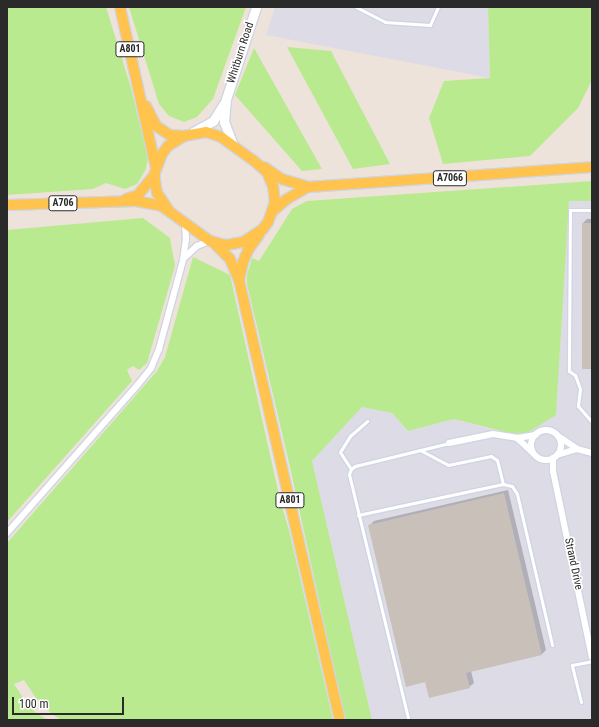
<!DOCTYPE html>
<html>
<head>
<meta charset="utf-8">
<style>
	body { margin:0 }
	#map { position:relative; width:599px; height:727px; overflow:hidden; background:#eee3da; font-family:"Roboto Condensed",sans-serif }
	div>[style] { position:absolute }
	[style*='--x'] { left:calc(var(--x)*1px); top:calc(var(--y)*1px); width:calc(var(--w)*1px); rotate:calc(var(--a)*1deg) }
	.industrial>* { inset:0; background:#dddbe5 }
	.green>* { inset:0; background:#b9ea90 }
	.shadow>* { inset:0; background:#0003 }
	.building>* { inset:0; background:#c9c0ba; transform-origin:0 0 }
	.roads { filter:drop-shadow(1px 0 #cfd5e4) drop-shadow(-1px 0 #cfd5e4) drop-shadow(0 1px #cfd5e4) drop-shadow(0 -1px #cfd5e4) }
	.lane>* { height:3px; margin:-1.5px; padding:0 1.5px; transform-origin:1.5px; border-radius:1.5px; background:#fff }
	.street>* { height:6px; margin:-3px; padding:0 3px; transform-origin:3px; border-radius:3px; background:#fff }
	.street>.ring { margin:-3px; padding:0; box-sizing:content-box; background:none; border:6px solid #fff; border-radius:50% }
	.secondary>* { height:9px; margin:-4.5px; padding:0 4.5px; transform-origin:4.5px; border-radius:4.5px; background:#fff }
	.primary>* { height:10px; margin:-5px; padding:0 5px; transform-origin:5px; border-radius:5px; background:#ffc34e }
	span { translate:-50% -50%; white-space:nowrap; text-align:center; line-height:1.15; -webkit-text-stroke:3.5px #fff; paint-order:stroke }
	.shield-label span { padding:1px 3px; background:#fff; border:1px solid; border-radius:3px; -webkit-text-stroke-width:0 }
	.shield-label { font-size:10px; color:#2a2a2a; font-weight:700 }
	.street-label { font-size:11px; color:#2a2a2a }
	.frame { position:absolute; inset:0; border:8px solid #2a2a2a; pointer-events:none }
	.scale { position:absolute; left:12px; top:697px; width:112px; height:18px; box-sizing:border-box; border:2px solid #2a2a2a; border-top:0; padding-left:5px; font-size:12px; line-height:14px; white-space:nowrap; color:#2a2a2a; -webkit-text-stroke:3px #fff; paint-order:stroke }
</style>
</head>
<body>
<div id="map">
	<div class="industrial">
		<i style="clip-path:polygon(275px 7px,488px 7px,490px 78px,266px 35px)"></i>
		<i style="clip-path:polygon(569px 201px,592px 201px,592px 720px,372px 720px,312px 461px,362px 407px,392px 413px,408px 431px,454px 419px,510px 434px,556px 415px)"></i>
	</div>
	<div class="green">
		<i style="clip-path:polygon(7px 7px,106px 7px,131px 88px,148px 158px,146px 169px,137px 184px,125px 189px,106px 183px,93px 189px,7px 195px)"></i>
		<i style="clip-path:polygon(129px 7px,246px 7px,213px 99px,197px 117px,184px 122px,169px 116px,159px 104px)"></i>
		<i style="clip-path:polygon(488px 7px,592px 7px,592px 80px,578px 108px,530px 156px,443px 164px,429px 118px,444px 81px,490px 78px)"></i>
		<i style="clip-path:polygon(287px 47px,331px 51px,390px 164px,353px 169px)"></i>
		<i style="clip-path:polygon(254px 48px,322px 169px,302px 171px,235px 95px)"></i>
		<i style="clip-path:polygon(592px 181px,592px 201px,569px 201px,556px 415px,522px 436px,454px 419px,408px 431px,392px 413px,362px 407px,312px 461px,372px 720px,345px 720px,290px 467px,247px 284px,247px 275px,252px 258px,259px 261px,292px 209px,307px 201px)"></i>
		<i style="clip-path:polygon(143px 218px,170px 238px,175px 266px,147px 363px,139px 370px,133px 366px,127px 370px,132px 381px,7px 522px,7px 230px)"></i>
		<i style="clip-path:polygon(193px 257px,230px 275px,281px 504px,289px 530px,333px 720px,61px 720px,51px 713px,36px 698px,24px 680px,14px 684px,25px 701px,36px 713px,48px 720px,7px 720px,7px 543px,157px 371px,165px 357px)"></i>
	</div>
	<div class="shadow">
		<i style="clip-path:polygon(587px 219px,592px 219px,592px 367px,583px 223px)"></i>
		<i style="clip-path:polygon(508px 490px,546px 650px,542px 654px,471px 671px,474px 683px,469px 687px,426px 681px,369px 526px,374px 521px)"></i>
	</div>
	<div class="building">
		<i style="left:582px;top:223px;width:10px;height:146px"></i>
		<i style="clip-path:polygon(504px 493px,542px 655px,466px 673px,470px 688px,429px 698px,425px 682px,406px 687px,368px 525px)"></i>
	</div>
	<div class="roads">
		<div class="lane">
			<i style="--x:356;--y:7;--w:33;--a:27"></i>
			<i style="--x:385;--y:22;--w:45;--a:3.8"></i>
			<i style="--x:430;--y:25;--w:20;--a:-66"></i>
			<i style="--x:592;--y:210;--w:22;--a:180"></i>
			<i style="--x:570;--y:210;--w:161;--a:90.4"></i>
			<i style="--x:569;--y:371;--w:7;--a:34"></i>
			<i style="--x:575;--y:375;--w:15;--a:70"></i>
			<i style="--x:580;--y:389;--w:17;--a:97"></i>
			<i style="--x:578;--y:406;--w:21;--a:49"></i>
			<i style="--x:420;--y:450;--w:32;--a:28"></i>
			<i style="--x:448;--y:465;--w:44;--a:-11.8"></i>
			<i style="--x:491;--y:456;--w:7;--a:34"></i>
			<i style="--x:497;--y:460;--w:25;--a:76"></i>
			<i style="--x:351;--y:469;--w:20;--a:-123"></i>
			<i style="--x:340;--y:452;--w:19;--a:-58"></i>
			<i style="--x:350;--y:436;--w:23;--a:-41"></i>
			<i style="--x:358;--y:515;--w:148;--a:-12.1"></i>
			<i style="--x:503;--y:484;--w:9;--a:13"></i>
			<i style="--x:512;--y:486;--w:9;--a:58"></i>
			<i style="--x:517;--y:494;--w:155;--a:76.9"></i>
			<i style="--x:581;--y:702;--w:38;--a:-104"></i>
			<i style="--x:572;--y:665;--w:20;--a:-11"></i>
			<i style="--x:408;--y:718;--w:251;--a:-103.6"></i>
			<i style="--x:349;--y:474;--w:5;--a:-68"></i>
			<i style="--x:351;--y:469;--w:5;--a:-37"></i>
			<i style="--x:355;--y:466;--w:97;--a:-13.7"></i>
		</div>
		<div class="street">
			<i style="--x:183;--y:259;--w:19;--a:-43"></i>
			<i style="--x:197;--y:246;--w:14;--a:-21"></i>
			<i class="ring" style="left:531px;top:430px;width:24px;height:24px"></i>
			<i style="--x:558;--y:436;--w:23;--a:34"></i>
			<i style="--x:577;--y:449;--w:16;--a:15"></i>
			<i style="--x:517;--y:438;--w:21;--a:43"></i>
			<i style="--x:449;--y:443;--w:45;--a:-11.6"></i>
			<i style="--x:493;--y:434;--w:24;--a:9"></i>
			<i style="--x:517;--y:438;--w:19;--a:-9"></i>
			<i style="--x:557;--y:455;--w:21;--a:-17"></i>
			<i style="--x:553;--y:458;--w:13;--a:90"></i>
			<i style="--x:553;--y:471;--w:190;--a:78.2"></i>
			<i style="--x:7;--y:533;--w:193;--a:-48.6"></i>
			<i style="--x:135;--y:388;--w:26;--a:-51"></i>
			<i style="--x:151;--y:368;--w:21;--a:-67"></i>
			<i style="--x:159;--y:349;--w:92;--a:-74.9"></i>
			<i style="--x:183;--y:260;--w:21;--a:-82"></i>
			<i style="--x:186;--y:239;--w:16;--a:-94"></i>
		</div>
		<div class="secondary">
			<i style="--x:193;--y:132;--w:23;--a:-29"></i>
			<i style="--x:213;--y:121;--w:22;--a:-58"></i>
			<i style="--x:233;--y:145;--w:25;--a:-111"></i>
			<i style="--x:224;--y:122;--w:23;--a:-85"></i>
			<i style="--x:226;--y:99;--w:97;--a:-71.9"></i>
		</div>
		<div class="primary">
			<i style="--x:120;--y:7;--w:165;--a:77.4"></i>
			<i style="--x:146;--y:106;--w:22;--a:63"></i>
			<i style="--x:156;--y:126;--w:17;--a:33"></i>
			<i style="--x:170;--y:135;--w:14;--a:4"></i>
			<i style="--x:206;--y:132;--w:16;--a:18"></i>
			<i style="--x:221;--y:137;--w:39;--a:36"></i>
			<i style="--x:253;--y:160;--w:18;--a:41"></i>
			<i style="--x:267;--y:172;--w:15;--a:67"></i>
			<i style="--x:273;--y:186;--w:16;--a:83"></i>
			<i style="--x:275;--y:202;--w:21;--a:109"></i>
			<i style="--x:268;--y:222;--w:9;--a:126"></i>
			<i style="--x:263;--y:229;--w:24;--a:147"></i>
			<i style="--x:243;--y:242;--w:17;--a:170"></i>
			<i style="--x:226;--y:245;--w:16;--a:-166"></i>
			<i style="--x:210;--y:241;--w:49;--a:-144.1"></i>
			<i style="--x:170;--y:212;--w:23;--a:-124"></i>
			<i style="--x:157;--y:193;--w:18;--a:-99"></i>
			<i style="--x:154;--y:175;--w:22;--a:-69"></i>
			<i style="--x:162;--y:154;--w:10;--a:-53"></i>
			<i style="--x:168;--y:146;--w:19;--a:-32"></i>
			<i style="--x:184;--y:136;--w:22;--a:-10"></i>
			<i style="--x:264;--y:167;--w:22;--a:34"></i>
			<i style="--x:282;--y:179;--w:27;--a:17"></i>
			<i style="--x:308;--y:187;--w:285;--a:-4"></i>
			<i style="--x:126;--y:199;--w:13;--a:-18"></i>
			<i style="--x:138;--y:195;--w:26;--a:-51"></i>
			<i style="--x:7;--y:205;--w:129;--a:-1.8"></i>
			<i style="--x:136;--y:201;--w:26;--a:11"></i>
			<i style="--x:162;--y:206;--w:6;--a:39"></i>
			<i style="--x:273;--y:211;--w:18;--a:-41"></i>
			<i style="--x:287;--y:199;--w:24;--a:-30"></i>
			<i style="--x:215;--y:244;--w:21;--a:45"></i>
			<i style="--x:230;--y:259;--w:23;--a:67"></i>
			<i style="--x:239;--y:280;--w:451;--a:77.1"></i>
			<i style="--x:239;--y:280;--w:18;--a:-77"></i>
			<i style="--x:243;--y:262;--w:13;--a:-67"></i>
			<i style="--x:248;--y:250;--w:19;--a:-54"></i>
		</div>
	</div>
	<div class="shield-label">
		<span style="left:130px;top:49px">A801</span>
		<span style="left:450px;top:178px">A7066</span>
		<span style="left:63px;top:203px">A706</span>
		<span style="left:290px;top:500px">A801</span>
	</div>
	<div class="street-label">
		<span style="left:241px;top:53px;rotate:-72deg">Whitburn Road</span>
		<span style="left:573px;top:564px;rotate:78deg">Strand Drive</span>
	</div>
	<div class="frame"></div>
	<div class="scale">100 m</div>
</div>
</body>
</html>
